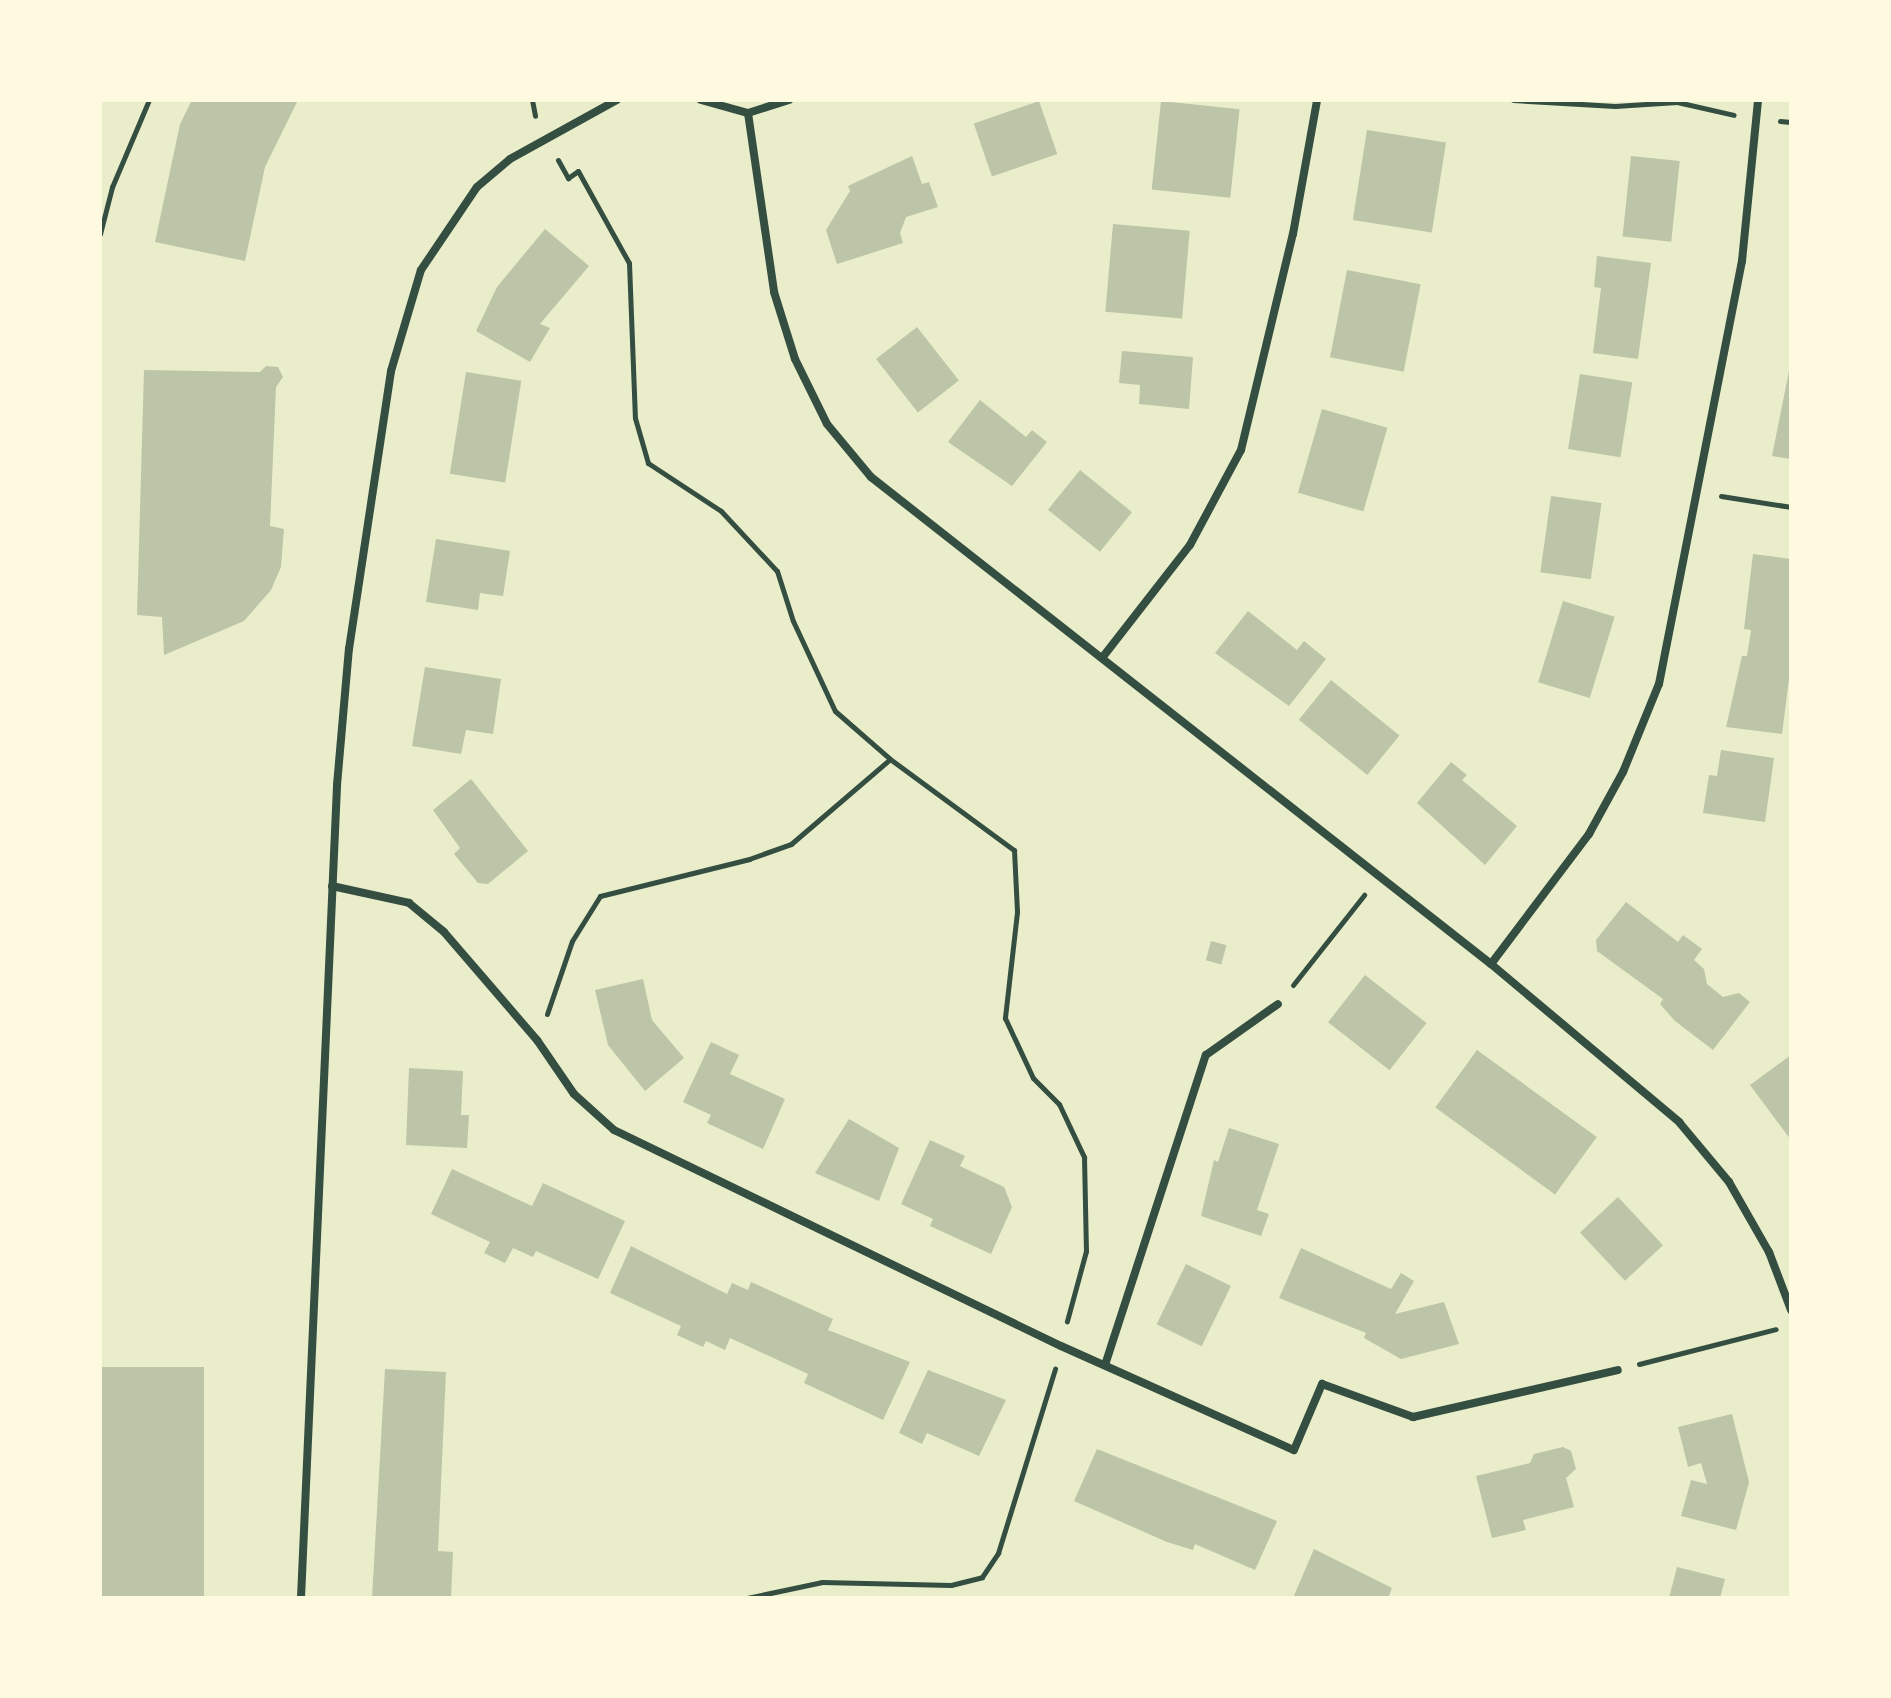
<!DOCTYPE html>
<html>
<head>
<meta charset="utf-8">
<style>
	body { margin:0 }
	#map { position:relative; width:1891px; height:1698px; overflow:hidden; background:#e9edc9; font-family:Figtree,sans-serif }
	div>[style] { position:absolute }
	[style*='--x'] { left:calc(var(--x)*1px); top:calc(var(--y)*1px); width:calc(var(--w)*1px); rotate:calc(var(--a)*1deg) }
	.building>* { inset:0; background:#bcc5a7; transform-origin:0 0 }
	.path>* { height:5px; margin:-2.5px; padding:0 2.5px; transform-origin:2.5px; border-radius:2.5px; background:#344e41 }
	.minor>* { height:8px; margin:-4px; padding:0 4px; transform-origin:4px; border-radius:4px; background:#344e41 }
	span { translate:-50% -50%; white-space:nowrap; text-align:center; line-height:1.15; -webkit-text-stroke:7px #fefae0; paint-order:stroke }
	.frame { position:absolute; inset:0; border:102px solid #fefae0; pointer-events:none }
</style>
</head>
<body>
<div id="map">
	<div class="building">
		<i style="clip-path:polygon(192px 100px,298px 100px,265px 167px,245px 261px,155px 242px,180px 124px)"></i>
		<i style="left:1039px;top:101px;width:56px;height:69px;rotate:71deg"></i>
		<i style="left:1161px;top:101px;width:79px;height:89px;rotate:6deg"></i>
		<i style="left:1367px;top:130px;width:80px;height:91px;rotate:9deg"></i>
		<i style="clip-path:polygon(912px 156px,922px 184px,929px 182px,938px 207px,906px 217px,900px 233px,903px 243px,837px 264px,826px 230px,850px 191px,848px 186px)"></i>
		<i style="left:1631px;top:156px;width:49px;height:81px;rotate:6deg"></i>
		<i style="left:1113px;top:224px;width:77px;height:88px;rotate:5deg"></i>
		<i style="clip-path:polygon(545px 229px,589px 266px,540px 324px,550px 328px,530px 362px,476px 331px,497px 287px)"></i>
		<i style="clip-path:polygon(1597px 256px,1651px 263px,1638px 359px,1593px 353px,1601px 288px,1594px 287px)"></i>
		<i style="left:1347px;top:270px;width:75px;height:89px;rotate:11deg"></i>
		<i style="left:917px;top:327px;width:68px;height:52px;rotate:52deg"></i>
		<i style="clip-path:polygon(1122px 351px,1193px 357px,1189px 409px,1139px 404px,1140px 385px,1119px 383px)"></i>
		<i style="clip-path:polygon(266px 366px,278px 367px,283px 377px,276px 387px,270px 526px,284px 529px,281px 567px,271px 590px,244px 621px,164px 655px,162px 617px,137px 615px,144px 370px,260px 372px)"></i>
		<i style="clip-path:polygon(1789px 371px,1791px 371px,1791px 459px,1772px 456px)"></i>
		<i style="left:466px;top:372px;width:56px;height:103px;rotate:9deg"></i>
		<i style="left:1580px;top:374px;width:53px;height:76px;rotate:9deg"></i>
		<i style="clip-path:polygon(980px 400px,1026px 437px,1032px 430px,1047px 442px,1012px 486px,948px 442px)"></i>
		<i style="left:1322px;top:409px;width:68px;height:87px;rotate:16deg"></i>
		<i style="left:1080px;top:470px;width:67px;height:51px;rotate:39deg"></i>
		<i style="left:1551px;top:496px;width:51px;height:77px;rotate:8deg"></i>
		<i style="clip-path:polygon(436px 539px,510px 551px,503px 596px,480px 593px,478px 610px,426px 602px)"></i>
		<i style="clip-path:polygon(1753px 554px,1791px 559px,1791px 663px,1782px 734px,1726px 727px,1742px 656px,1747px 656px,1751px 630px,1744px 629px)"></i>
		<i style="left:1563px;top:601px;width:54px;height:85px;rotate:17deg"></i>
		<i style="clip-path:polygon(1248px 611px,1297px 650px,1304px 641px,1326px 659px,1289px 706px,1215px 653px)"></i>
		<i style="clip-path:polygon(425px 667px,501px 679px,493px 734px,466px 730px,461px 754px,412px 746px)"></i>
		<i style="left:1331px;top:680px;width:88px;height:51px;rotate:39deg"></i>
		<i style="clip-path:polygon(1721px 750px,1774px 758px,1765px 822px,1703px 813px,1709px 775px,1717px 776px)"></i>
		<i style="clip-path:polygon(1451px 762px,1467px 775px,1462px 780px,1517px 826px,1485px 865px,1417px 803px)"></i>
		<i style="clip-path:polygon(471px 779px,528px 851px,488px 884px,478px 883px,454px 854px,460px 848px,433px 810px)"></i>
		<i style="clip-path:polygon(1626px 902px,1678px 942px,1683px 935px,1702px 949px,1694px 960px,1704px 969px,1707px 984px,1723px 997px,1739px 993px,1750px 1002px,1713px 1050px,1675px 1021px,1660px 1004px,1663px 999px,1597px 951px,1596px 940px)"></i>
		<i style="left:1211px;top:941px;width:16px;height:20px;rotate:15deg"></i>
		<i style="left:1365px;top:975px;width:78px;height:60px;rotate:38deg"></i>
		<i style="clip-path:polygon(643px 979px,652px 1020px,684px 1058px,645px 1091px,608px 1045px,595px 990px)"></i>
		<i style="clip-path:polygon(711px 1042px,739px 1055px,730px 1074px,785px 1099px,763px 1149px,707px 1123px,711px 1115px,683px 1102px)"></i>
		<i style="left:1477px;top:1050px;width:148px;height:71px;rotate:36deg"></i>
		<i style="clip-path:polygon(1791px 1055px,1791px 1140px,1750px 1085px)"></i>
		<i style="clip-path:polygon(409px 1068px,463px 1071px,461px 1115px,469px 1115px,467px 1148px,406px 1145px)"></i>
		<i style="clip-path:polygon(849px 1119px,899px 1148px,879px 1201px,815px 1173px)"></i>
		<i style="clip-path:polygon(1229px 1128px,1279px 1144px,1257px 1210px,1269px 1214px,1261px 1236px,1201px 1216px,1214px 1160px,1218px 1162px)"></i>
		<i style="clip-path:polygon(930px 1140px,965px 1156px,960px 1166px,1004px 1187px,1012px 1207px,991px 1254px,930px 1226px,933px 1219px,901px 1204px)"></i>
		<i style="clip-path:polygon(452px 1169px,532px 1206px,543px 1183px,625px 1221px,598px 1279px,536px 1251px,533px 1257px,513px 1248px,505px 1263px,484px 1253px,490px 1242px,431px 1214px)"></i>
		<i style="left:1618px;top:1197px;width:66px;height:52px;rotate:47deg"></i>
		<i style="clip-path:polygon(631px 1246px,727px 1294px,732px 1283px,748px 1290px,751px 1282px,833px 1319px,828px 1330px,910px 1362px,883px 1420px,804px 1383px,808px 1374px,730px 1338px,725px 1350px,706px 1341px,703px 1347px,677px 1335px,681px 1326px,610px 1293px)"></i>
		<i style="clip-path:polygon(1301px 1248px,1391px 1289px,1401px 1273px,1414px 1281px,1395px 1314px,1444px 1302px,1459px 1344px,1401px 1359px,1364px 1338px,1366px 1333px,1279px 1298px)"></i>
		<i style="left:1186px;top:1264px;width:50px;height:67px;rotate:26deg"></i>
		<i style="left:100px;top:1367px;width:104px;height:231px"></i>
		<i style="clip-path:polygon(385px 1369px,446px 1372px,438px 1551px,453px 1552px,451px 1598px,372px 1598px)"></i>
		<i style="clip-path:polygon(928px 1370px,1006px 1400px,979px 1456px,927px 1433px,922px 1444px,899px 1433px)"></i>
		<i style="clip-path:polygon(1732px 1414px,1749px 1482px,1736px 1530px,1681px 1516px,1691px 1480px,1707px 1484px,1701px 1463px,1688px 1467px,1678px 1427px)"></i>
		<i style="clip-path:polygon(1563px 1447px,1571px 1451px,1576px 1469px,1566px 1478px,1574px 1507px,1523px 1520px,1526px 1530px,1492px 1538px,1476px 1476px,1530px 1463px,1534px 1454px)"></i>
		<i style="clip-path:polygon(1097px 1449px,1277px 1521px,1255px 1570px,1195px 1544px,1193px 1550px,1167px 1542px,1074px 1501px)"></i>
		<i style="clip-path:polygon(1314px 1549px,1392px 1588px,1388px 1598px,1293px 1598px)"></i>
		<i style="clip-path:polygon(1677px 1567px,1725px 1579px,1720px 1598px,1669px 1598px)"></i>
	</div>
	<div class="path">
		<i style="--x:532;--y:100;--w:16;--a:79"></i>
		<i style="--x:1513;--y:100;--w:102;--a:3.4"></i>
		<i style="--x:1615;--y:106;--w:62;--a:-3.7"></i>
		<i style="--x:1677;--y:102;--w:58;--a:12.8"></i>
		<i style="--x:1780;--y:121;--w:11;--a:5"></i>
		<i style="--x:558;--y:160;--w:21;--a:61"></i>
		<i style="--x:568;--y:178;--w:12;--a:-35"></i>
		<i style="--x:578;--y:171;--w:105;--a:61"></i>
		<i style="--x:629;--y:263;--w:155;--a:87.8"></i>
		<i style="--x:635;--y:418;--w:47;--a:73.9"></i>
		<i style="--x:648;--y:463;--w:87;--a:33.3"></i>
		<i style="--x:721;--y:511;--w:82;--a:47"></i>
		<i style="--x:777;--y:571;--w:52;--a:72.3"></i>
		<i style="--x:793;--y:621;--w:99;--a:65"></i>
		<i style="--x:835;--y:711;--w:73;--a:41.1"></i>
		<i style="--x:890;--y:759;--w:154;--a:36.3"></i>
		<i style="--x:1014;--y:850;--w:62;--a:87.2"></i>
		<i style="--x:1017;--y:912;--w:107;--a:96.5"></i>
		<i style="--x:1005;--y:1018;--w:66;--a:65"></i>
		<i style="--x:1033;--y:1078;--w:37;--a:45"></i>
		<i style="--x:1059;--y:1104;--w:59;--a:64.7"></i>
		<i style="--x:1084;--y:1157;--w:94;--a:88.8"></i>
		<i style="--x:1086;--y:1251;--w:73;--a:105.2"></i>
		<i style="--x:100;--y:234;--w:49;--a:-75.7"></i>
		<i style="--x:112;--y:187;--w:95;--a:-67"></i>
		<i style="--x:1721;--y:496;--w:71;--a:8.9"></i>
		<i style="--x:1293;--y:985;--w:115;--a:-51.7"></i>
		<i style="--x:547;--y:1014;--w:77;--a:-71.1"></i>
		<i style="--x:572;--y:941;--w:53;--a:-58.1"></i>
		<i style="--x:600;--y:896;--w:154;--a:-13.9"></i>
		<i style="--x:749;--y:859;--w:45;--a:-19.7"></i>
		<i style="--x:791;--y:844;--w:130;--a:-40.6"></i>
		<i style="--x:1639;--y:1364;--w:141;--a:-14.3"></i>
		<i style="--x:747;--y:1598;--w:77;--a:-12"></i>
		<i style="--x:822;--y:1582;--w:129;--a:1.3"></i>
		<i style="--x:951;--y:1585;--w:32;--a:-14"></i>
		<i style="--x:982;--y:1577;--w:29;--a:-56"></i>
		<i style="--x:998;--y:1553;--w:193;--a:-72.8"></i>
	</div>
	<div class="minor">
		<i style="--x:701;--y:100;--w:49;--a:15.5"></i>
		<i style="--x:748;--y:113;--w:43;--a:-17.6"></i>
		<i style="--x:748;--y:113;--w:181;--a:81.7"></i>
		<i style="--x:774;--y:292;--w:70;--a:72.6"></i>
		<i style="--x:795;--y:359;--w:72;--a:63.8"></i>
		<i style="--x:827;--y:424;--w:69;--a:50.3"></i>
		<i style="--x:871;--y:477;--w:788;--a:38.15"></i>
		<i style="--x:1491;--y:964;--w:246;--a:40"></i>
		<i style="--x:1679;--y:1122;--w:78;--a:50.2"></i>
		<i style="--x:1729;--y:1182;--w:81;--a:60.3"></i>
		<i style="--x:1769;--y:1252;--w:62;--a:69.2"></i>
		<i style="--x:1102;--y:658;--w:143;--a:-52.1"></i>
		<i style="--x:1190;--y:545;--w:108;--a:-61.8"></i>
		<i style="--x:1241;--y:450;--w:222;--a:-76.5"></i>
		<i style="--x:1293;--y:234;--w:136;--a:-79.8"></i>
		<i style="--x:332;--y:886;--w:79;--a:12.4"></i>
		<i style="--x:409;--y:903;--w:45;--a:39.6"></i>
		<i style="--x:444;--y:932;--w:143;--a:49.3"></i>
		<i style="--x:537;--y:1040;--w:65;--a:55.6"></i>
		<i style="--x:574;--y:1094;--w:54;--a:42"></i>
		<i style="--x:614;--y:1130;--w:496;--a:25.8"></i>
		<i style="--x:1061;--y:1346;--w:255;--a:24.1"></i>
		<i style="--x:1294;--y:1450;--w:72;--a:-67"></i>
		<i style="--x:1322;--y:1384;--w:97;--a:19.9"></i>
		<i style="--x:1413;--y:1417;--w:210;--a:-12.9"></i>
		<i style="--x:1491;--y:964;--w:163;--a:-53"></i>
		<i style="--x:1589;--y:834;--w:71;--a:-61.3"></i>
		<i style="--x:1623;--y:772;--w:95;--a:-67.8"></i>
		<i style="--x:1659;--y:684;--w:431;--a:-78.9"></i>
		<i style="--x:1742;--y:261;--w:162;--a:-84.3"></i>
		<i style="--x:1105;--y:1365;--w:326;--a:-72"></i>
		<i style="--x:1206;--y:1055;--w:88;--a:-35.3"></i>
		<i style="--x:301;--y:1598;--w:814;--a:-87.46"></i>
		<i style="--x:337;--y:785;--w:137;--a:-85"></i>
		<i style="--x:349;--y:649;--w:281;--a:-81.4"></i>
		<i style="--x:391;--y:371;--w:105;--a:-73.5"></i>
		<i style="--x:421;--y:270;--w:100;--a:-56"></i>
		<i style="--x:477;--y:187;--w:43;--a:-40.3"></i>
		<i style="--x:510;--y:159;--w:122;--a:-28.9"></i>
	</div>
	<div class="frame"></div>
</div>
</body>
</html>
